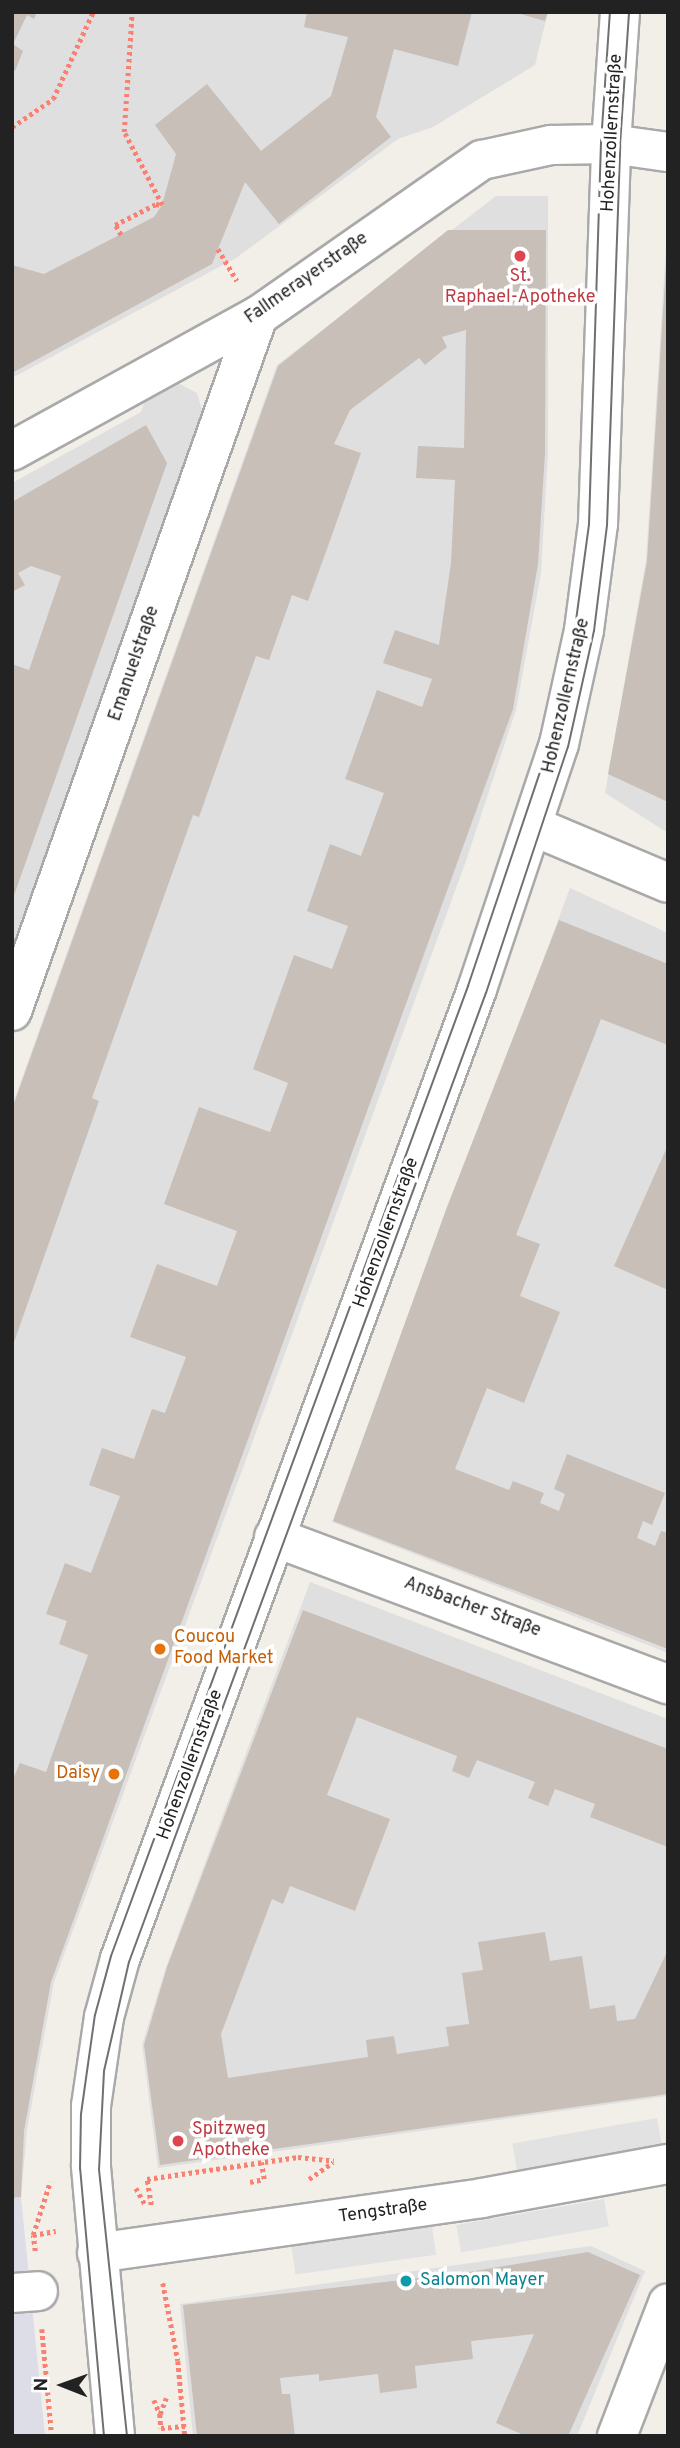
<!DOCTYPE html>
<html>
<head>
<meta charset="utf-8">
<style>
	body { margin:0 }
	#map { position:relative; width:680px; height:2448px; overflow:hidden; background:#f2efe9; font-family:Overpass,sans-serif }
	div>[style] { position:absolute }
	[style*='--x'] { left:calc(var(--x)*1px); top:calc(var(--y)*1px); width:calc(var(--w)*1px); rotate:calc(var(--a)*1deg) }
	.residential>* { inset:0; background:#e0dfdf }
	.parking>* { inset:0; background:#e2e2e2; transform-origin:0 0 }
	.plaza>* { inset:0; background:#dddde8 }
	.building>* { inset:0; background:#c7bfb8 }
	.path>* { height:4.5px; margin-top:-2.25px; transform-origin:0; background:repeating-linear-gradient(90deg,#fa8072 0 3.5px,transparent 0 7px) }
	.roads { filter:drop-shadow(2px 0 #a9a9a9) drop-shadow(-2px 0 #a9a9a9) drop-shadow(0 2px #a9a9a9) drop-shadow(0 -2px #a9a9a9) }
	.minor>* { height:38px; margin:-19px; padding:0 19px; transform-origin:19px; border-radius:19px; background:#fff }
	.tram>* { height:2px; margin:-1px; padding:0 1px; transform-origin:1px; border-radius:1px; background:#707070 }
	.dots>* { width:19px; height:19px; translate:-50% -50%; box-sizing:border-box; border:4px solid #fff; border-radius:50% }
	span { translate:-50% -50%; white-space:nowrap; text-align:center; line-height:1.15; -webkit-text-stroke:7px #fff; paint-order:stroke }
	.street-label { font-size:18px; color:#222 }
	.health-label { font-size:18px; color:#be3a42 }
	.left { translate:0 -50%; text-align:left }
	.food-label { font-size:18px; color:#c56008 }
	.right { translate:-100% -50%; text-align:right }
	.culture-label { font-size:18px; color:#0d838f }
	.frame { position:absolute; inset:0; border:14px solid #222; pointer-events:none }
	.north { position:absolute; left:28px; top:2350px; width:70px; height:70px; -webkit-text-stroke:5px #fff; paint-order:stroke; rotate:271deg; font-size:19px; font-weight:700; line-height:28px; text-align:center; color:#222 }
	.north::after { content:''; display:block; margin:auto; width:24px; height:32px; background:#222; clip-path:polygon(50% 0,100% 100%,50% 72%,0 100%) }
</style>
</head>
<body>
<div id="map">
	<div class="residential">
		<i style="clip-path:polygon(12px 12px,548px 12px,535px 65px,433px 127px,398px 139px,236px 258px,12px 378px)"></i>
		<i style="clip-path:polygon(496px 196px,548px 196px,548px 453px,541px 573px,516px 710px,466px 861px,54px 1982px,27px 2130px,21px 2197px,12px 2198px,12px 1106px,277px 365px)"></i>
		<i style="clip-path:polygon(668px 216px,668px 833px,605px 793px,646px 560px)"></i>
		<i style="clip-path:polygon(178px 383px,197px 393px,204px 417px,12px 949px,12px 483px,141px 412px,145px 400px,166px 384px)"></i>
		<i style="clip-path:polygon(570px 888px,668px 933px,668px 1653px,332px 1522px)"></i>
		<i style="clip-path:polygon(310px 1582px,668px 1719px,668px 2096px,158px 2168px,142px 2045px,166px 1967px)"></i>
		<i style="clip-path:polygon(591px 2246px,645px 2271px,577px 2436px,193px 2436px,180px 2304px)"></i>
	</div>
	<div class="parking">
		<i style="left:657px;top:2118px;width:29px;height:147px;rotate:80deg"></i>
		<i style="left:604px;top:2199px;width:28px;height:150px;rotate:80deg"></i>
		<i style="left:432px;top:2226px;width:29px;height:142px;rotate:82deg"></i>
	</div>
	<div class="plaza">
		<i style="clip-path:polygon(21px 2197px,45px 2436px,12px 2436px,12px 2198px)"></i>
	</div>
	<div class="building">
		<i style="clip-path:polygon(12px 12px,37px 12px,34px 19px,27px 15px,13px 44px,23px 51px,15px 71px,12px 68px)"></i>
		<i style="clip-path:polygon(307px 12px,472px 12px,458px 66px,394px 49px,376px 117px,391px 137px,279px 224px,245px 182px,212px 264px,12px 373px,12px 265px,44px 274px,154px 217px,162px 205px,176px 154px,155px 125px,207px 84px,261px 151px,331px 96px,348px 37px,304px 27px)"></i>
		<i style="clip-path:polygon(514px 12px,548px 12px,545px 21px)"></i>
		<i style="clip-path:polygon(448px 230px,546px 230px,545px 453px,538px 564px,513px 709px,51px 1982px,24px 2131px,21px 2197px,12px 2198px,12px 1781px,20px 1763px,46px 1772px,88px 1655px,59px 1644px,67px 1621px,46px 1614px,65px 1563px,91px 1573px,120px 1496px,89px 1485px,102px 1448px,134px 1459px,152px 1409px,165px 1413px,186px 1357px,130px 1337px,157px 1264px,217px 1286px,237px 1231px,164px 1204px,199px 1107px,270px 1132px,288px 1083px,253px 1069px,294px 955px,332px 969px,348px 926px,307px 911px,330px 844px,361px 856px,384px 793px,345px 779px,377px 690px,422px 707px,432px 679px,383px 663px,395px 630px,439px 645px,451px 563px,455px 480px,416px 478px,418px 446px,464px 448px,466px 330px,442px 337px,447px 347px,425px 365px,419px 358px,350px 410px,334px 444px,361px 453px,327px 549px,308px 601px,292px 595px,269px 660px,256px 656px,199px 817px,193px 815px,92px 1098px,99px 1101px,13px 1345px,12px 1109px,278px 366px)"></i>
		<i style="clip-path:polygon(666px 266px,668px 266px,668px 802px,608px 774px,647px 561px)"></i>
		<i style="clip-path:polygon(146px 425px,167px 463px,12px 901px,12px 664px,29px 670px,61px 576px,31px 566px,18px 573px,25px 585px,12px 592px,12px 502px)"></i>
		<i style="clip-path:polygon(559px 920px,668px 964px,668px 1045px,601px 1019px,516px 1235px,540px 1244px,520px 1296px,560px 1312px,524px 1403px,487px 1388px,455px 1469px,509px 1490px,513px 1481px,544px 1493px,540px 1503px,559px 1511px,565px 1494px,554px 1489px,567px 1454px,665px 1493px,652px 1525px,643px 1521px,637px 1538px,655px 1546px,661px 1531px,668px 1533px,668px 1649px,333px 1521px,447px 1207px)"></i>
		<i style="clip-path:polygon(668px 1145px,668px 1290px,614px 1266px)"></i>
		<i style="clip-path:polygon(303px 1610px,668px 1749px,668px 1847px,590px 1817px,595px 1804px,555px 1789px,548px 1806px,528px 1798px,535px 1782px,477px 1760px,469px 1778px,452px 1771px,457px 1756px,357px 1717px,327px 1795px,390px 1819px,355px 1911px,290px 1886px,283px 1904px,272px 1899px,221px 2034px,228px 2078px,368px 2057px,366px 2040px,394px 2036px,397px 2054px,449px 2046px,446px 2027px,469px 2024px,462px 1973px,483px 1970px,478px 1942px,545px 1932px,550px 1961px,582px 1956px,590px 2009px,615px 2005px,617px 2021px,635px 2019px,668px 1950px,668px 2094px,160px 2165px,144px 2045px,167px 1967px)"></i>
		<i style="clip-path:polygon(588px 2252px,640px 2275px,568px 2436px,526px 2436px,496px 2423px,534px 2334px,471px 2341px,473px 2359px,415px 2366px,417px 2388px,380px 2393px,378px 2374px,319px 2381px,319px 2374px,280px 2378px,282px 2394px,290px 2394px,295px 2436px,197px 2436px,183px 2305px,463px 2273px)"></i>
	</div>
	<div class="path">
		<i style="--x:12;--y:127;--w:50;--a:-34.3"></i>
		<i style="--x:53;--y:99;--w:96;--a:-65.3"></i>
		<i style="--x:121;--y:235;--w:12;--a:-121"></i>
		<i style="--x:115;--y:225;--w:46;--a:-27.1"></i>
		<i style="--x:156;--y:204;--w:6;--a:9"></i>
		<i style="--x:162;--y:205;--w:82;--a:-117.5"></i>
		<i style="--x:124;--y:132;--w:120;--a:-86.2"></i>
		<i style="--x:218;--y:249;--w:37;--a:59"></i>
		<i style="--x:309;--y:2179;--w:29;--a:-35"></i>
		<i style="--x:250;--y:2182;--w:14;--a:-12"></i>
		<i style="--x:264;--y:2179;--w:17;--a:-100"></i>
		<i style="--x:136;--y:2188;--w:18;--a:61"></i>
		<i style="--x:151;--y:2205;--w:26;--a:-99"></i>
		<i style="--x:147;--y:2179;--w:153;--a:-8.3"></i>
		<i style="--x:298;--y:2157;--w:36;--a:6"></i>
		<i style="--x:33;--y:2235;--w:23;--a:-10"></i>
		<i style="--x:35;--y:2251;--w:16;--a:-97"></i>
		<i style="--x:33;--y:2235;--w:56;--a:-72.2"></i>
		<i style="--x:163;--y:2283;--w:79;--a:79.1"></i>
		<i style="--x:178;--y:2361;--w:75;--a:84.7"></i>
		<i style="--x:42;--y:2329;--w:107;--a:84.7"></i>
		<i style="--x:154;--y:2400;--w:15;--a:67"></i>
		<i style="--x:160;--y:2414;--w:17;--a:-69"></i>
		<i style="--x:160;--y:2414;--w:14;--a:86"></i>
		<i style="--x:161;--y:2428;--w:24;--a:-5"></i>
	</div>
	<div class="roads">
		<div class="minor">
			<i style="--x:12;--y:451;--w:281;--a:-28.8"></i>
			<i style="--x:258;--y:316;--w:273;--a:-34.9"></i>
			<i style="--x:482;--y:160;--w:71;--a:-12.3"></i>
			<i style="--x:551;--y:145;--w:60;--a:-1"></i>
			<i style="--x:611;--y:144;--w:58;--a:8"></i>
			<i style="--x:535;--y:827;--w:144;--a:22.8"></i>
			<i style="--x:12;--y:1011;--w:737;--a:-70.51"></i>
			<i style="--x:274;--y:1537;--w:421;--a:20.5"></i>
			<i style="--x:97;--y:2253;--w:389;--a:-8.1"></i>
			<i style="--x:482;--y:2198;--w:189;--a:-10.4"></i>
			<i style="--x:12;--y:2293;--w:26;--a:-4"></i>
			<i style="--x:115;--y:2436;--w:272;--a:-95.1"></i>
			<i style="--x:91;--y:2165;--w:59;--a:-90"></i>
			<i style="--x:91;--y:2106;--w:90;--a:-81.7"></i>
			<i style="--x:104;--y:2017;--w:60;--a:-74.6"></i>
			<i style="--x:120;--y:1959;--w:1034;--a:-69.79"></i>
			<i style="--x:477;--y:989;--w:258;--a:-71.5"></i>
			<i style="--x:559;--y:744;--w:117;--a:-77.6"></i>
			<i style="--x:584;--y:630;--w:107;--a:-82.5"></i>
			<i style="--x:598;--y:524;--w:380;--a:-88"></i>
			<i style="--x:611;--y:144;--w:132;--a:-86.1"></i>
			<i style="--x:617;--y:2436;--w:142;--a:-69"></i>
		</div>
	</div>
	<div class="tram">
		<i style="--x:104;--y:2436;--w:268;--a:-95.1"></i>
		<i style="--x:80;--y:2169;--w:55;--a:-89"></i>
		<i style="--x:81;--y:2114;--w:100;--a:-82"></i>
		<i style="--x:95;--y:2015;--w:61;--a:-74.8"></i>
		<i style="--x:111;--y:1956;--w:1034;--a:-69.79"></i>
		<i style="--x:468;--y:986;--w:257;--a:-71.4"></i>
		<i style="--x:550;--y:742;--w:117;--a:-77.6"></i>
		<i style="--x:575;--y:628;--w:105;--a:-82.3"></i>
		<i style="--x:589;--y:524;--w:381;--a:-88.2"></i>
		<i style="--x:601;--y:143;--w:131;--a:-86.1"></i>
		<i style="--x:127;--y:2436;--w:267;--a:-96"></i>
		<i style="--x:99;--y:2170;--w:99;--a:-87.1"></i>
		<i style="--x:104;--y:2071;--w:112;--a:-77.1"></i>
		<i style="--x:129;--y:1962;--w:1033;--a:-69.78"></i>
		<i style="--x:486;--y:993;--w:259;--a:-71.6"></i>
		<i style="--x:568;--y:747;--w:119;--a:-77.4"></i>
		<i style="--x:594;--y:631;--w:107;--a:-83"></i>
		<i style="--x:607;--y:525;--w:380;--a:-88"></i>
		<i style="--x:620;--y:145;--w:133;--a:-86.1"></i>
	</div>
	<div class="dots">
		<i style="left:520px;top:256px;background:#e0444e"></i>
		<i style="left:160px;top:1649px;background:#e8710a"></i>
		<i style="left:114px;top:1774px;background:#e8710a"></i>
		<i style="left:178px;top:2141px;background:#e0444e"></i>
		<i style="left:406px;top:2281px;background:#0f9aa8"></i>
	</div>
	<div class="street-label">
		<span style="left:613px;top:133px;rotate:-87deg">Hohenzollernstraße</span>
		<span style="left:307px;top:279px;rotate:-35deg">Fallmerayerstraße</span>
		<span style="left:135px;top:664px;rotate:-71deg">Emanuelstraße</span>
		<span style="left:567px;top:696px;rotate:-77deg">Hohenzollernstraße</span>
		<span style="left:387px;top:1233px;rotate:-70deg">Hohenzollernstraße</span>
		<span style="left:472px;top:1608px;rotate:20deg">Ansbacher Straße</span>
		<span style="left:191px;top:1765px;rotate:-70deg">Hohenzollernstraße</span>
		<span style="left:383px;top:2212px;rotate:-8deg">Tengstraße</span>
	</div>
	<div class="health-label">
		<span style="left:520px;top:288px">St.<br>Raphael-Apotheke</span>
		<span class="left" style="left:192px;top:2141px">Spitzweg<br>Apotheke</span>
	</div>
	<div class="food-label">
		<span class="left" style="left:174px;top:1649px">Coucou<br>Food Market</span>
		<span class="right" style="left:100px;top:1774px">Daisy</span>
	</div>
	<div class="culture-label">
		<span class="left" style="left:420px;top:2281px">Salomon Mayer</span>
	</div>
	<div class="frame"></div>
	<div class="north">N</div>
</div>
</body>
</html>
